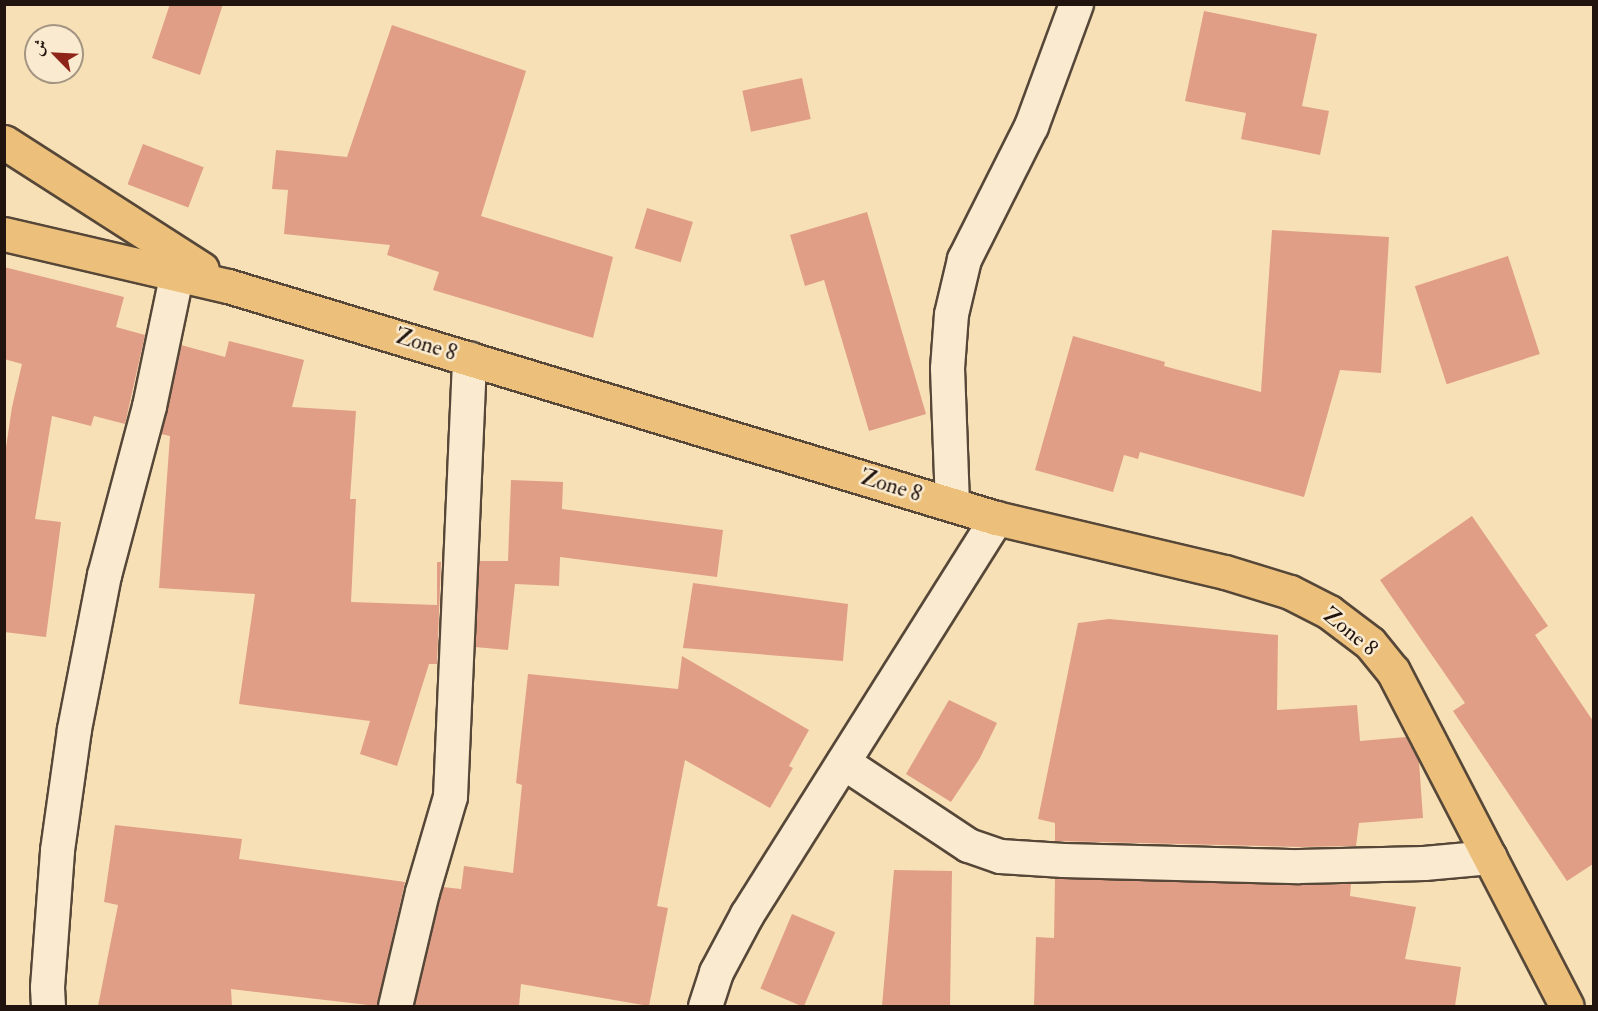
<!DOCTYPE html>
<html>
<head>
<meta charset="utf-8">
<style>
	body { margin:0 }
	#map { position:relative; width:1598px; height:1011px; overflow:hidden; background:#f7e0b6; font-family:"IM FELL Double Pica",Amiri,serif }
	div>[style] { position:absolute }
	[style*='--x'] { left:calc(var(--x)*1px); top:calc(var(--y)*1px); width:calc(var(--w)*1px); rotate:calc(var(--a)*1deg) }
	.building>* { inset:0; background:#e09e86; transform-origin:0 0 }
	.roads { filter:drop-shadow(2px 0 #564738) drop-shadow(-2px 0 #564738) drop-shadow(0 2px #564738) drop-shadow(0 -2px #564738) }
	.minor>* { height:33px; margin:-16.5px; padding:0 16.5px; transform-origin:16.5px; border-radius:16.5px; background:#faebd0 }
	.major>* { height:33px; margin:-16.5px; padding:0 16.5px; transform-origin:16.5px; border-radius:16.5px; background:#ecc07b }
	span { translate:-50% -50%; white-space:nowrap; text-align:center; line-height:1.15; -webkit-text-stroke:5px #faebd0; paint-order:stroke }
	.street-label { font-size:22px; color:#21140e }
	.frame { position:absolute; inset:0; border:6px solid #21140e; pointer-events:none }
	.north { position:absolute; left:24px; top:24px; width:60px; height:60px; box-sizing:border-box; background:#faebd0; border:2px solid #a39582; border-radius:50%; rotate:294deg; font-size:16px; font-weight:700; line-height:24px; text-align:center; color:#21140e }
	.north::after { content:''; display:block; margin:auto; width:21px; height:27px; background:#8f2418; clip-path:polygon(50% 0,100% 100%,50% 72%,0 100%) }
</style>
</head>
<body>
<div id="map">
	<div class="building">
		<i style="clip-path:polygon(170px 4px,223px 4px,200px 75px,152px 58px)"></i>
		<i style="clip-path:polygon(1204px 11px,1317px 34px,1302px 106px,1329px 111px,1320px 155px,1241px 139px,1246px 113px,1185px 101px)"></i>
		<i style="clip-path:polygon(392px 25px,526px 71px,481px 216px,613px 257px,593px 338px,433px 290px,439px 272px,387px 255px,390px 245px,284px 234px,288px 190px,272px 189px,276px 150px,347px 157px)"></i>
		<i style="left:802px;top:78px;width:42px;height:61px;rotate:78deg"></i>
		<i style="left:143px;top:144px;width:65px;height:43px;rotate:21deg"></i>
		<i style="left:647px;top:208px;width:48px;height:42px;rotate:17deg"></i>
		<i style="clip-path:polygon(867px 212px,926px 414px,869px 431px,824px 280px,805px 286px,790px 235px)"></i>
		<i style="clip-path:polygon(1272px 230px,1389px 237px,1381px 373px,1340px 370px,1304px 497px,1140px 452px,1138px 459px,1124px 455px,1113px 492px,1035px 470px,1073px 336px,1165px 362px,1164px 366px,1261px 392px)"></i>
		<i style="left:1508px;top:256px;width:103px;height:98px;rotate:72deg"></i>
		<i style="clip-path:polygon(4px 267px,124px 297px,116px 327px,145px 335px,125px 424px,94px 416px,91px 426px,52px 416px,35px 519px,61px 522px,46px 637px,4px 632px,4px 461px,12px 407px,22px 364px,4px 359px)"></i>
		<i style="clip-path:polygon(229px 341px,304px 360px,292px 407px,356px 411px,350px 499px,356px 499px,351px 602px,437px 605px,437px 562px,441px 562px,437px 664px,429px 664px,397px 766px,360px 754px,370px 721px,239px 704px,255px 594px,159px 588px,170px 436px,161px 434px,181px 345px,225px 357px)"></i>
		<i style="clip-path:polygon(511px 480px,563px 482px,562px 509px,723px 530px,717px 577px,560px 557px,559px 586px,515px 584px,508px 650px,475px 647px,479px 561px,508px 561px)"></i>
		<i style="clip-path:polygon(1472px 516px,1548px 626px,1535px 635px,1593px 721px,1593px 864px,1567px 881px,1453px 711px,1465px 703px,1380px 580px)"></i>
		<i style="clip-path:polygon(693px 583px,848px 604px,843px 661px,683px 648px)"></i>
		<i style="clip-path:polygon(1109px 619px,1278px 635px,1277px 710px,1357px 705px,1360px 741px,1406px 737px,1419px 762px,1423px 818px,1359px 823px,1356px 846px,1299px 847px,1055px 841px,1055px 823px,1038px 819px,1078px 623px)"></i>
		<i style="clip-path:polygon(682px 656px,809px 730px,789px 766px,793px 768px,770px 808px,685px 760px,657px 906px,668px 908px,649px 1006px,521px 984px,519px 1006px,414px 1006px,443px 887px,461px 889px,464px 866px,513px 873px,522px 785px,516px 783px,528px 674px,678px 689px)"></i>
		<i style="clip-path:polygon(949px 700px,997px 723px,980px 758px,951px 802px,906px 774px)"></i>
		<i style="clip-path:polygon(115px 825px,242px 839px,239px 859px,405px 882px,377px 1006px,231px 989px,232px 1006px,98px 1006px,118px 905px,104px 902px)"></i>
		<i style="clip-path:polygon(894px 870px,952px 871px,950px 1006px,882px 1006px)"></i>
		<i style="clip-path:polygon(1055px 878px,1299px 885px,1351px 884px,1350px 896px,1416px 907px,1405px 959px,1461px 967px,1455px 1006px,1034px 1006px,1036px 937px,1054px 938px)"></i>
		<i style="left:792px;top:914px;width:47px;height:81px;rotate:23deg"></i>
	</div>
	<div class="roads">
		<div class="minor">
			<i style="--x:952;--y:504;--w:136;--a:-92.1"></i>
			<i style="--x:947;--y:368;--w:54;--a:-85.8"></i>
			<i style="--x:951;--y:314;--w:57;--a:-76.7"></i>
			<i style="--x:964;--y:259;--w:149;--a:-63.3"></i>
			<i style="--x:1031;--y:126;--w:130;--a:-69.8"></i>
			<i style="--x:843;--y:762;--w:150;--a:33.6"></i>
			<i style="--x:968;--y:845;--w:34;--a:19"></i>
			<i style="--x:1000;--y:856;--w:63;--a:3.6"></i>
			<i style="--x:1063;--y:860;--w:236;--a:1.5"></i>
			<i style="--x:1299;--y:866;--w:125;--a:-1.4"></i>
			<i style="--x:1424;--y:863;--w:66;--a:-5.2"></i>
			<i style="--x:48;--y:1006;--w:19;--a:-93"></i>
			<i style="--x:47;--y:987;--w:137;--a:-85.8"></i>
			<i style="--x:57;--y:850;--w:122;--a:-82"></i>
			<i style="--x:74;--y:729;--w:157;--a:-79"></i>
			<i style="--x:104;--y:575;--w:175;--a:-75.1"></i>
			<i style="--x:149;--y:406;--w:137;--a:-78.2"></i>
			<i style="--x:395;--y:1006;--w:117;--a:-76.7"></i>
			<i style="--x:422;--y:892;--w:100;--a:-73.7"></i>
			<i style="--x:450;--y:796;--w:438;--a:-87.5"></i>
			<i style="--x:705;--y:1006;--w:36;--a:-72"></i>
			<i style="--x:716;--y:972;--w:66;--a:-61.9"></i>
			<i style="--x:747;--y:914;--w:468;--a:-57.8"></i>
		</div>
		<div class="major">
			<i style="--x:4;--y:142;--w:235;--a:32.7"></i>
			<i style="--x:4;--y:234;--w:230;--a:13.1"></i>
			<i style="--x:228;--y:286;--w:802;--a:16.81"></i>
			<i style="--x:996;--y:518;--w:235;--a:13.3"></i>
			<i style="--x:1225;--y:572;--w:68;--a:17.1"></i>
			<i style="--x:1290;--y:592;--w:44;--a:27.1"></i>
			<i style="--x:1329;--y:612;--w:51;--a:37.1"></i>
			<i style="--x:1370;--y:643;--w:36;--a:51"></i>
			<i style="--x:1393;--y:671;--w:377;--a:62.6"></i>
		</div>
	</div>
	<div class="street-label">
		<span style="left:426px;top:345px;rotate:17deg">Zone 8</span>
		<span style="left:891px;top:486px;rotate:17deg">Zone 8</span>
		<span style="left:1350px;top:632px;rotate:39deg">Zone 8</span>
	</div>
	<div class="frame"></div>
	<div class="north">ش</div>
</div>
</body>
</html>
